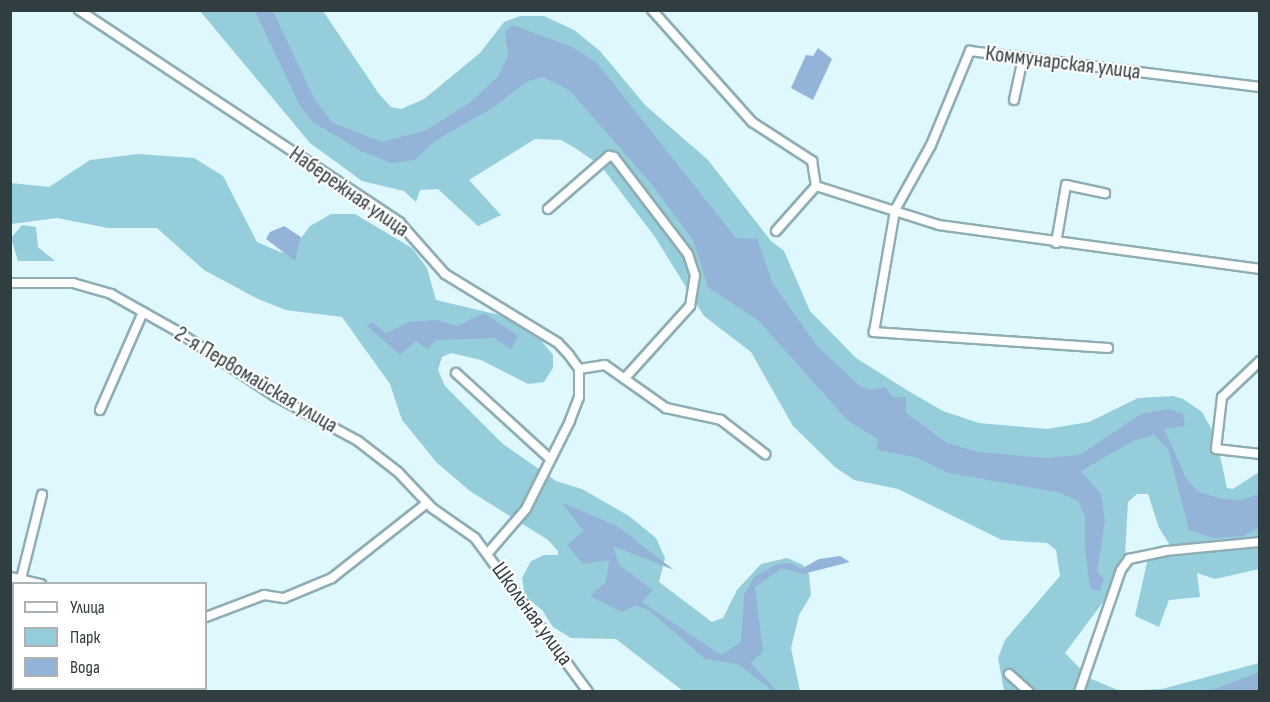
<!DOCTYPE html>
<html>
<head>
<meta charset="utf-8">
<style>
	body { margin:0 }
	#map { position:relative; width:1270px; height:702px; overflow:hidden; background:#def8fe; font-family:"Sofia Sans Condensed",sans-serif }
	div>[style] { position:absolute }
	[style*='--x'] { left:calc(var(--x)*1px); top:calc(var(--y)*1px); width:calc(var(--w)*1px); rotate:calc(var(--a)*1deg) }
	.green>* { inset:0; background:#95ceda }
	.water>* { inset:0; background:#93b3d9 }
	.roads { filter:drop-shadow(2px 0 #8eadb4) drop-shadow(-2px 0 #8eadb4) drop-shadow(0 2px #8eadb4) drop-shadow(0 -2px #8eadb4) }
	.street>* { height:8px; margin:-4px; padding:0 4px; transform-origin:4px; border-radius:4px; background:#fff }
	span { translate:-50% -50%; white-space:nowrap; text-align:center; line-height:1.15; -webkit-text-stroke:4.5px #fff; paint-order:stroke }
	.street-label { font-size:22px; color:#313e41 }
	.frame { position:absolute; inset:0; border:12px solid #313e41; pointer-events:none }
	.legend { position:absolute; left:12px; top:582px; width:195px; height:108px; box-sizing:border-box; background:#fff; border:2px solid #adb2b3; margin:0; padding:8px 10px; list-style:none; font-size:18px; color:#313e41 }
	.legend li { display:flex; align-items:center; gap:12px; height:30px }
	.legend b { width:30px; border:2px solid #adb2b3 }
</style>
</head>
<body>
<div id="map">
	<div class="green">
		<i style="clip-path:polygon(200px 11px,323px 11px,379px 94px,391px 107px,401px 109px,424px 99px,480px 53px,504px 22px,520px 16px,544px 16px,574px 30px,600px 51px,645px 105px,708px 160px,771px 241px,784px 251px,810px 311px,856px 358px,910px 392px,943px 411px,979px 423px,1047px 429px,1089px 422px,1138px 398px,1173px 396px,1183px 399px,1202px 412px,1216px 437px,1227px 488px,1233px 489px,1259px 472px,1259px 569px,1215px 579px,1197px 573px,1200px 597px,1169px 600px,1159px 627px,1135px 616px,1148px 558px,1175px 553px,1159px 528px,1148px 494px,1137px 494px,1128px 502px,1124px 574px,1065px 653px,1089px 678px,1120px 691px,1162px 689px,1259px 663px,1259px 691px,1004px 691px,998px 658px,1005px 640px,1060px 576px,1056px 550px,1047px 543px,1002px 540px,898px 489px,854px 480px,835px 467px,793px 426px,751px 352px,704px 316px,655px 237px,601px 166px,575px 148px,561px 140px,535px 139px,469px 180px,501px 215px,478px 226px,438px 189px,420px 190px,416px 202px,404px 191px,362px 181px,310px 143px)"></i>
		<i style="clip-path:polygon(138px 154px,194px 158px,223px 176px,257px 242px,280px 252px,290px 253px,310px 226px,331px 214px,355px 214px,412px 248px,427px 268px,436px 300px,512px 318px,536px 334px,553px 355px,553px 368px,544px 382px,528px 384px,481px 360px,451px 353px,442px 357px,438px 370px,445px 386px,503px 444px,556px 481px,582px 489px,629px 516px,656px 538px,665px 558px,659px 582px,712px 622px,723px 618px,737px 590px,761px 564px,787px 558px,803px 565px,809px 574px,811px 595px,799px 615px,791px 648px,800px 691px,683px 691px,616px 639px,571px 638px,553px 627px,542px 610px,525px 596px,522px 578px,531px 561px,544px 555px,558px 555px,558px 551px,548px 540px,470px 491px,437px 463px,402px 420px,390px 384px,342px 317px,286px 310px,258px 299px,204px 270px,157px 228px,108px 228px,57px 218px,11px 224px,11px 183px,49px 187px,90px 160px)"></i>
		<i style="clip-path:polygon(22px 225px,36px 227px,38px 247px,55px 261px,18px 261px,11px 238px)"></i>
	</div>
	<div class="water">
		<i style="clip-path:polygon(255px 11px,273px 11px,315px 100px,333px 123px,382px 142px,427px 130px,472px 101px,498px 76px,508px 56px,505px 31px,513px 25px,574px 48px,597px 63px,736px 238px,757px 239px,773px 284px,817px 346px,860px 386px,871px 390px,885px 387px,893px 397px,906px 397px,906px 413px,947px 443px,978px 452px,1045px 458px,1080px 455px,1141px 414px,1168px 409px,1183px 414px,1185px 426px,1164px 429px,1187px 480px,1199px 492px,1223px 499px,1242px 500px,1259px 494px,1259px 528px,1243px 536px,1214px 538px,1189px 530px,1168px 449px,1154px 435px,1133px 441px,1081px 471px,1101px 494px,1105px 521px,1097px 572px,1104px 579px,1100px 591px,1090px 589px,1085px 548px,1085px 516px,1078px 501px,1061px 493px,949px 473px,915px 457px,877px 450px,878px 439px,847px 420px,759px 321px,708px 287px,693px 240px,650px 182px,569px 90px,543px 77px,526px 82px,497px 105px,435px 141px,414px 160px,391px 163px,361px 151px,313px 122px,300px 106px)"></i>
		<i style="clip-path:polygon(818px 48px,832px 59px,813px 100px,791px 88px,806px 55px,813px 56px)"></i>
		<i style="clip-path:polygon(284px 226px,301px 237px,295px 261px,266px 239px,270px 232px)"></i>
		<i style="clip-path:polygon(484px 313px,518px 336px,511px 350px,495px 338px,436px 340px,427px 349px,416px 341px,400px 355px,367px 326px,372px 322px,386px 333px,409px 322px,437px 320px,457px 326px)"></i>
		<i style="clip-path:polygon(562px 503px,617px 526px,674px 570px,613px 546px,619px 565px,653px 590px,642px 602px,721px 655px,741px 642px,744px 595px,754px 577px,777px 564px,791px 563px,801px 569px,819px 559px,840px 556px,850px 562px,803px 574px,782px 568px,755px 587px,763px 651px,751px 663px,777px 691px,773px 691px,738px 664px,705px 659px,650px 611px,636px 605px,622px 612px,590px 596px,606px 582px,609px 560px,583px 564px,567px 545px,584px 531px)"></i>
		<i style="clip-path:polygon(1259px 672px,1259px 691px,1199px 691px,1218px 688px)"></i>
	</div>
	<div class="roads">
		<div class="street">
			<i style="--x:79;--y:10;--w:384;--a:33.5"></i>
			<i style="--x:399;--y:222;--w:69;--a:48.5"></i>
			<i style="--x:445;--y:274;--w:132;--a:31.4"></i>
			<i style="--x:558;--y:343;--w:16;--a:47"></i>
			<i style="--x:569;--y:355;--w:17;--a:54"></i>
			<i style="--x:579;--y:369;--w:28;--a:90"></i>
			<i style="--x:579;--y:397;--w:26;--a:111"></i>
			<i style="--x:570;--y:421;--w:98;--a:116.6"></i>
			<i style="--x:526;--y:509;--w:58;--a:130.8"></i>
			<i style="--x:652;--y:10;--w:150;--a:48.2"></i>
			<i style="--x:752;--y:122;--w:72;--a:33"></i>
			<i style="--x:812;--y:161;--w:25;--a:81"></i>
			<i style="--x:1014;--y:100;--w:43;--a:-77.9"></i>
			<i style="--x:548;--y:209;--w:81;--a:-41"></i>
			<i style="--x:609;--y:156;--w:5;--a:11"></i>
			<i style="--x:614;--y:157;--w:122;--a:52.7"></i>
			<i style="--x:688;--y:254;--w:22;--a:72"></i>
			<i style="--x:695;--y:275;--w:31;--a:99"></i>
			<i style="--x:690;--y:306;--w:98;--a:132.1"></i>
			<i style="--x:776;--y:231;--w:60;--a:-48.4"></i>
			<i style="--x:816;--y:186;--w:129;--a:17.6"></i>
			<i style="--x:939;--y:225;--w:324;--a:7.8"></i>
			<i style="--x:1056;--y:243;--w:59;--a:-80.2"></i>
			<i style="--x:1066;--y:185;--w:40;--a:12"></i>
			<i style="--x:10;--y:283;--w:63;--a:0"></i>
			<i style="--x:73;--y:283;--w:40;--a:16"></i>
			<i style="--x:111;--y:294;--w:76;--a:29.3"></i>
			<i style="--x:177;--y:331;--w:118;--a:33.6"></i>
			<i style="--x:275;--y:396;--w:94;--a:28.5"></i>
			<i style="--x:358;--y:441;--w:51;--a:37.8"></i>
			<i style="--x:398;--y:472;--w:50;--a:46.6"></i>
			<i style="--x:432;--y:508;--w:52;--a:34.9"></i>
			<i style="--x:475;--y:538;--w:191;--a:53.7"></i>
			<i style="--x:1108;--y:348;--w:235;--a:-176.1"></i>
			<i style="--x:874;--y:332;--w:124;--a:-80.2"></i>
			<i style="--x:895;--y:210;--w:74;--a:-61"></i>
			<i style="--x:931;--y:145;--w:102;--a:-67.5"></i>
			<i style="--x:970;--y:51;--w:292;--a:7.1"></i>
			<i style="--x:1260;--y:361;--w:52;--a:136.5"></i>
			<i style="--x:1222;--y:397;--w:52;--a:96.6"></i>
			<i style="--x:1216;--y:449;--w:44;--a:6.5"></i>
			<i style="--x:579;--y:369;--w:26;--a:-9"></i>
			<i style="--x:605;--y:365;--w:75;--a:35.2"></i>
			<i style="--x:666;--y:408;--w:56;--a:12.3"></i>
			<i style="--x:721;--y:420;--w:56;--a:37.7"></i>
			<i style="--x:456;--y:373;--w:126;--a:42.4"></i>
			<i style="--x:100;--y:410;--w:107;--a:-66.3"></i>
			<i style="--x:10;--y:577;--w:32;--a:13"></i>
			<i style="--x:21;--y:579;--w:87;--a:-76"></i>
			<i style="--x:206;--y:617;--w:62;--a:-20.8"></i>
			<i style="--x:264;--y:595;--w:20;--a:9"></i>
			<i style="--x:284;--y:598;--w:52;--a:-22.6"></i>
			<i style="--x:332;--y:578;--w:121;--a:-38.3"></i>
			<i style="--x:1009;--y:674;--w:27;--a:42"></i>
			<i style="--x:1079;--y:692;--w:129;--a:-71"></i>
			<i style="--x:1121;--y:570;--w:14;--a:-54"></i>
			<i style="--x:1129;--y:559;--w:38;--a:-12"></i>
			<i style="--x:1166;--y:551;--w:94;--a:-5.5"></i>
		</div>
	</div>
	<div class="street-label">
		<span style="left:1063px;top:63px;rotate:7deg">Коммунарская улица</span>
		<span style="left:349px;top:192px;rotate:35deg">Набережная улица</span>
		<span style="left:256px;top:380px;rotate:31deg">2-я Первомайская улица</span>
		<span style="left:532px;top:614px;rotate:54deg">Школьная улица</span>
	</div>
	<div class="frame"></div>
	<ul class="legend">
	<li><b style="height:8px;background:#fff"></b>Улица</li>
	<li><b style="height:16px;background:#95ceda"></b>Парк</li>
	<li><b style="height:16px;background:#93b3d9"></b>Вода</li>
	</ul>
</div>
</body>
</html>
